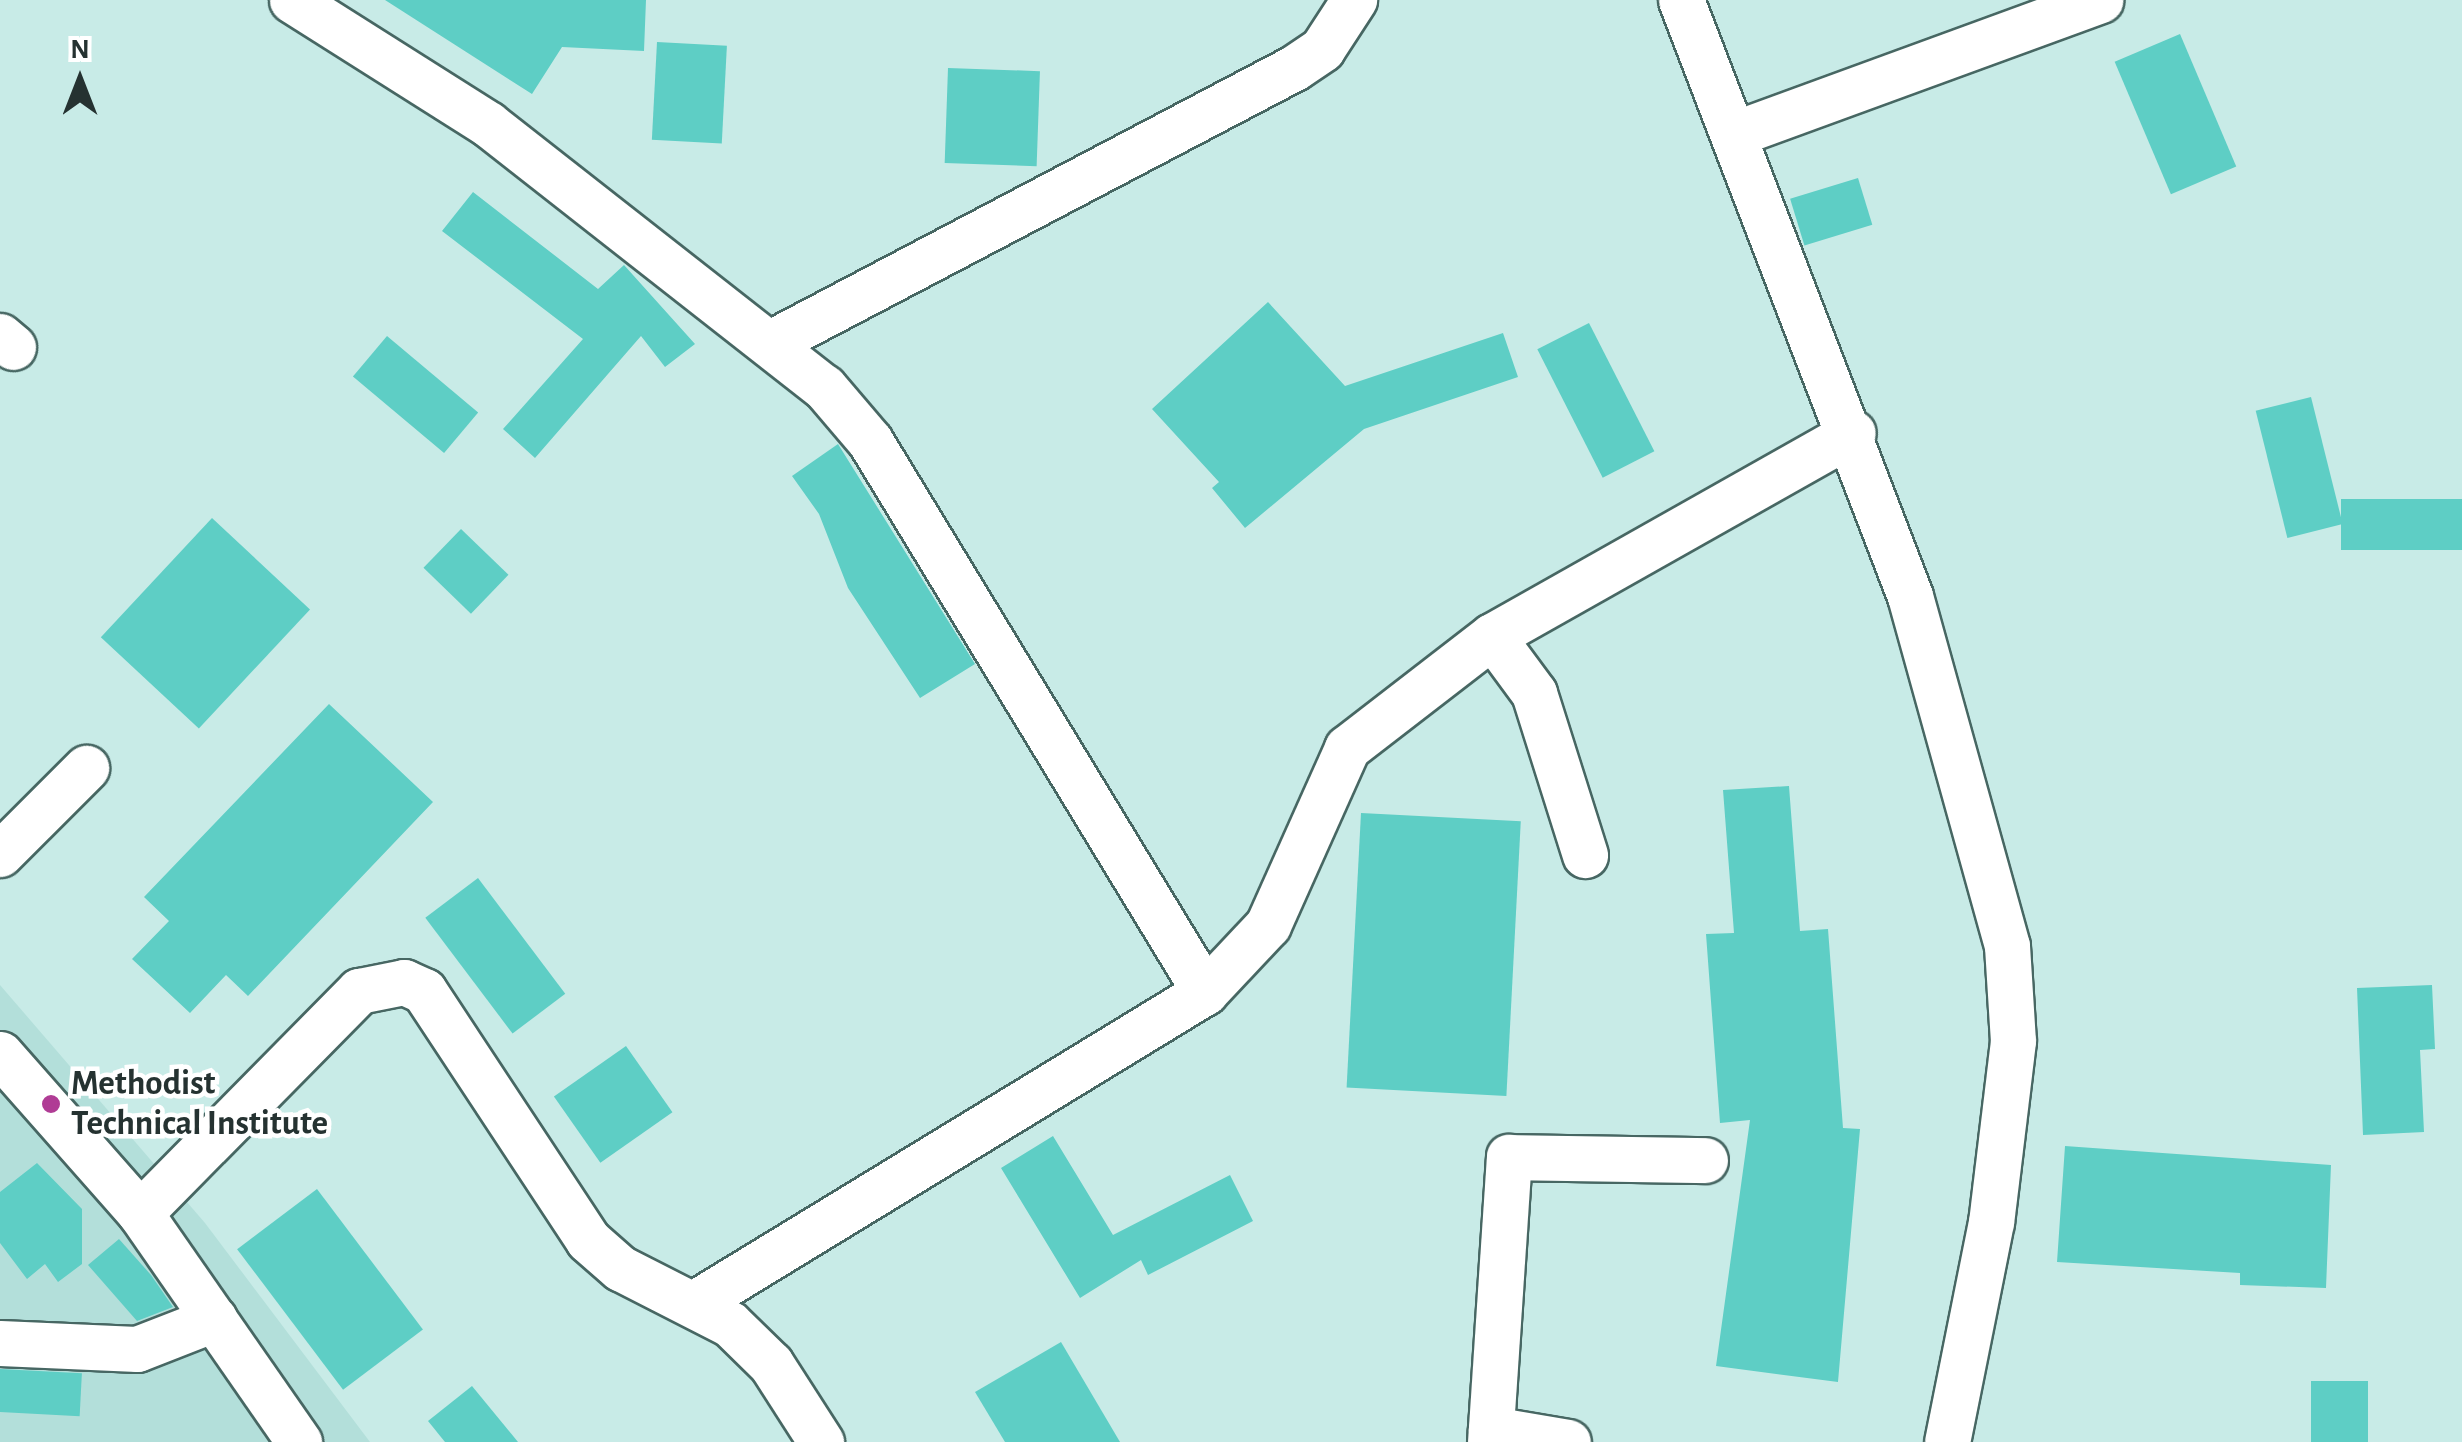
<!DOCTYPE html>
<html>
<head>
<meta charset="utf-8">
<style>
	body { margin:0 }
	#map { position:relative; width:2462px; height:1442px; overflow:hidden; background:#c8ebe7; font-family:"Alegreya Sans",sans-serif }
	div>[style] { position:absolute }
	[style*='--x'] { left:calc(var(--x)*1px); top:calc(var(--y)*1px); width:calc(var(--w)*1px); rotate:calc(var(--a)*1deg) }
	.built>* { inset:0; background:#b3dfda }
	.building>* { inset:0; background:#5ecec5; transform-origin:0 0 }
	.roads { filter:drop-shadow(2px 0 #476763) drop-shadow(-2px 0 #476763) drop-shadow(0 2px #476763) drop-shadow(0 -2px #476763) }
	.minor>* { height:45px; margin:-22.5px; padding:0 22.5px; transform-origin:22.5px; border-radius:22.5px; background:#fff }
	.dots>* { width:28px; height:28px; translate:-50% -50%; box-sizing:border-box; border:5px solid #fff; border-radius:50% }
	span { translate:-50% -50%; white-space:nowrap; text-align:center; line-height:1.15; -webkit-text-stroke:9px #fff; paint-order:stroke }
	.poi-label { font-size:35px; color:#253231; font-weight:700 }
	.left { translate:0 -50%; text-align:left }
	.north { position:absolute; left:30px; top:30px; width:100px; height:100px; -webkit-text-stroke:8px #fff; paint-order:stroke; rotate:0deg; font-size:28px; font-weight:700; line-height:40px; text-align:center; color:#253231 }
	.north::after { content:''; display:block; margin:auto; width:35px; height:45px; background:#253231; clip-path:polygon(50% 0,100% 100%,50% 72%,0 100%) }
</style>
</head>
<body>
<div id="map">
	<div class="built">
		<i style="clip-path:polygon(0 985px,205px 1223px,370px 1442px,0 1442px)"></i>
	</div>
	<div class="building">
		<i style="clip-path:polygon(385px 0,646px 0,644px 51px,562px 47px,532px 94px)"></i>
		<i style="left:2180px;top:34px;width:144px;height:71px;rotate:67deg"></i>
		<i style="left:657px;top:42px;width:70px;height:98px;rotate:3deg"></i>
		<i style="left:948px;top:68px;width:92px;height:95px;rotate:2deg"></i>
		<i style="left:1858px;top:178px;width:49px;height:71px;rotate:73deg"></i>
		<i style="clip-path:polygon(473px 192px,598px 289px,624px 265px,695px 344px,665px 367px,641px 336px,535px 458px,503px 429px,583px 339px,442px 231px)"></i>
		<i style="clip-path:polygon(1268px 302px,1345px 386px,1503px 333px,1518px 377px,1364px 429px,1245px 528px,1212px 488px,1219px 482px,1152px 409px)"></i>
		<i style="left:1589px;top:323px;width:144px;height:58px;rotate:63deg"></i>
		<i style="left:387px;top:336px;width:119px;height:53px;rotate:40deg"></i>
		<i style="left:2311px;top:397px;width:131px;height:57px;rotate:76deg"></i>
		<i style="clip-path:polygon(838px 444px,975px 664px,920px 698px,848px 588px,819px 514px,792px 476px)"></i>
		<i style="left:2462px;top:499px;width:51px;height:121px;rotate:90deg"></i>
		<i style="left:212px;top:518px;width:134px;height:163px;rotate:43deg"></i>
		<i style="left:461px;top:529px;width:66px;height:54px;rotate:44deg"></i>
		<i style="clip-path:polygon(329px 704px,433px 802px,248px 996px,226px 975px,190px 1013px,132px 959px,169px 921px,144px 897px)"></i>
		<i style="clip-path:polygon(1789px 786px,1800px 931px,1828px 929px,1843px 1128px,1860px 1129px,1838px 1382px,1716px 1366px,1750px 1120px,1720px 1123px,1706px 934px,1734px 933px,1723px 790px)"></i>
		<i style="left:1361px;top:813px;width:160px;height:275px;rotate:3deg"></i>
		<i style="left:478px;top:878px;width:145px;height:66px;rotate:53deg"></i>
		<i style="clip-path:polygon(2432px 985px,2435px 1049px,2420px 1050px,2424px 1132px,2363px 1135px,2357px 988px)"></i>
		<i style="left:626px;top:1046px;width:81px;height:88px;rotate:55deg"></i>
		<i style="clip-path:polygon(1053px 1136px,1113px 1235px,1230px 1175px,1253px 1221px,1148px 1275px,1141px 1260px,1080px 1298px,1001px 1168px)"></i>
		<i style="clip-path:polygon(2065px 1146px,2331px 1165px,2326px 1288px,2240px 1285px,2240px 1273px,2057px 1262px)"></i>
		<i style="clip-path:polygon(37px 1163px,82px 1209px,82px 1264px,58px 1282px,45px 1264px,27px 1279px,0 1243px,0 1192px)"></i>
		<i style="left:317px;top:1189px;width:176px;height:100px;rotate:53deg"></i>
		<i style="clip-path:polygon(119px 1239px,151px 1275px,173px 1307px,137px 1321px,88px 1265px)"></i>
		<i style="clip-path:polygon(1061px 1342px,1120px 1442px,1005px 1442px,975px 1392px)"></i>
		<i style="left:0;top:1369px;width:82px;height:43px;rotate:3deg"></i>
		<i style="left:2311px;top:1381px;width:57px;height:61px"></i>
		<i style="clip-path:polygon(472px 1386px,518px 1442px,445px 1442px,428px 1421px)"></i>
	</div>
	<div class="roads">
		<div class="minor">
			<i style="--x:292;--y:0;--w:232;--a:32.3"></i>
			<i style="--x:488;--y:124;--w:427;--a:38.1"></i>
			<i style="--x:824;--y:387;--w:71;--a:49.6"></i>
			<i style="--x:870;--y:441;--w:645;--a:58.7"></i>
			<i style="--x:1681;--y:0;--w:638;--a:68.98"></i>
			<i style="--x:1910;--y:596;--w:363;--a:74.5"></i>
			<i style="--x:2007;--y:946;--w:95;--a:86.4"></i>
			<i style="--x:2013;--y:1041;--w:182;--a:96.9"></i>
			<i style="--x:1991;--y:1222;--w:224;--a:101.3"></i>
			<i style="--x:1737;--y:133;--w:387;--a:-20.1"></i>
			<i style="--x:0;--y:336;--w:17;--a:40"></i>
			<i style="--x:772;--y:342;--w:590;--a:-27.7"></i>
			<i style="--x:1294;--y:68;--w:34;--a:-34"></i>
			<i style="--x:1322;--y:49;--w:59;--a:-56.9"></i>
			<i style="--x:1492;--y:636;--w:71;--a:53.6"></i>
			<i style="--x:1534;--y:693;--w:170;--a:72.5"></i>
			<i style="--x:0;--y:854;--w:122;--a:-45"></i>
			<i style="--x:0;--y:1054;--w:212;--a:48.6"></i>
			<i style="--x:140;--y:1213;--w:312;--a:-45.4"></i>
			<i style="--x:359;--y:991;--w:46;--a:-11.3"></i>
			<i style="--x:404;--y:982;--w:22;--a:24"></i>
			<i style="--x:424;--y:991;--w:298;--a:56.6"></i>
			<i style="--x:588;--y:1240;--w:43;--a:41.2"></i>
			<i style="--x:620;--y:1268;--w:123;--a:27"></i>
			<i style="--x:730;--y:1324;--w:57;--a:44.3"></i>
			<i style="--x:771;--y:1364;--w:93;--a:57.3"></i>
			<i style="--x:140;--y:1213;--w:279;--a:55.2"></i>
			<i style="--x:695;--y:1303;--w:597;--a:-31.38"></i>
			<i style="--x:1205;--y:992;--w:92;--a:-46.8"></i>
			<i style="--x:1268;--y:925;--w:194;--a:-65.9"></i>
			<i style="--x:1347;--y:748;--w:183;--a:-37.7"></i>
			<i style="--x:1492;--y:636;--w:414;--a:-29.4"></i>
			<i style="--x:0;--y:1343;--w:137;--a:2.5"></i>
			<i style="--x:137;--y:1349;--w:83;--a:-21.3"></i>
			<i style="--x:1491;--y:1429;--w:78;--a:9.6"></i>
			<i style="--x:1490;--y:1442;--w:286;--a:-86.2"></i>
			<i style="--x:1509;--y:1157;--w:196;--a:0.9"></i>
		</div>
	</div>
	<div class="dots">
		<i style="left:51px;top:1104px;background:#b03c95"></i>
	</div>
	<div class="poi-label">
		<span class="left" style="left:71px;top:1104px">Methodist<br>Technical Institute</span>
	</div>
	<div class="north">N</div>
</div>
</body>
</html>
